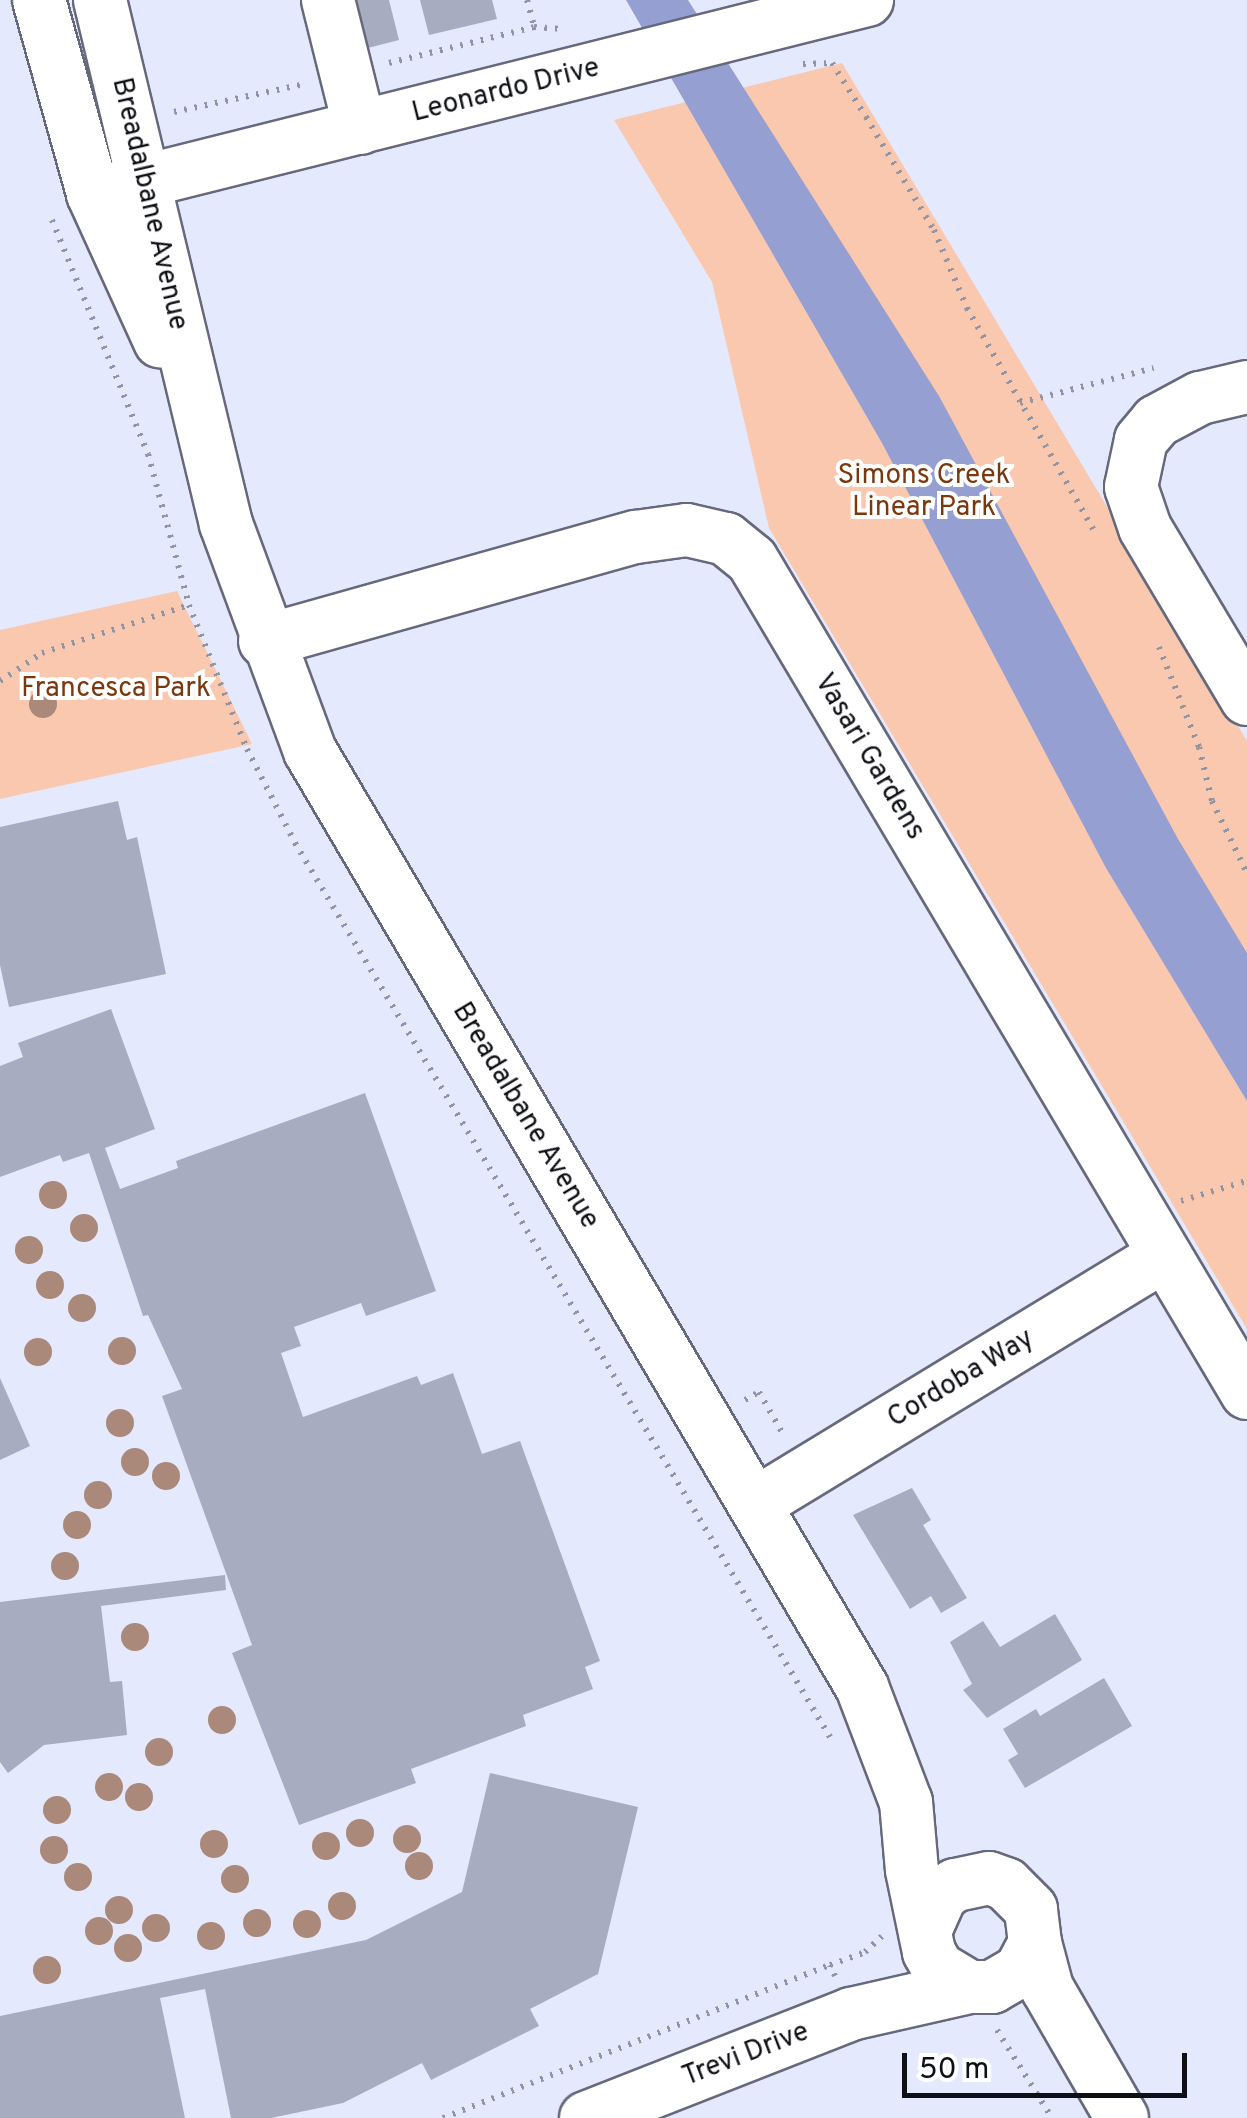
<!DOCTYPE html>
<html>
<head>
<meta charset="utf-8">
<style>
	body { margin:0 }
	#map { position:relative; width:1247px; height:2118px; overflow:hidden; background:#e5e9fd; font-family:Overpass,sans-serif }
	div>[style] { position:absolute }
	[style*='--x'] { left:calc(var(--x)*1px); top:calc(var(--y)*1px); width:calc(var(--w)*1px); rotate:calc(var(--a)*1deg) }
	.green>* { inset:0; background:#f9c8af }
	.water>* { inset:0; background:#969fd2 }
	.building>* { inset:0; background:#a8acc0 }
	.path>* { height:6px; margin-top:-3px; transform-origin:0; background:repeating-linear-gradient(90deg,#9194a3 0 2.5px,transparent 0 10.5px) }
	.roads { filter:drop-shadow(2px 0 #66697b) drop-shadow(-2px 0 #66697b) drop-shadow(0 2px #66697b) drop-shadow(0 -2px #66697b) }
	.minor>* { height:52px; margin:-26px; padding:0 26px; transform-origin:26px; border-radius:26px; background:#fff }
	.trees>* { width:28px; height:28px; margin:-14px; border-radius:50%; background:#aa887a }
	span { translate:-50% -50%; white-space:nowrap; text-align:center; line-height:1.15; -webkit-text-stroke:8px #fff; paint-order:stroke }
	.street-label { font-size:28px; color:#0e1016 }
	.park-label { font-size:28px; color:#79380e }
	.scale { position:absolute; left:902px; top:2053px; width:285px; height:45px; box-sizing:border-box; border:5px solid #0e1016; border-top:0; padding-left:12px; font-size:30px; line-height:35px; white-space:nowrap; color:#0e1016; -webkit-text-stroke:8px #fff; paint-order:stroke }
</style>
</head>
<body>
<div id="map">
	<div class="green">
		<i style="clip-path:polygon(842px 63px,1247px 741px,1247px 1329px,769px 528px,712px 282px,614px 120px)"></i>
		<i style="clip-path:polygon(177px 591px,252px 744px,0 799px,0 630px)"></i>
	</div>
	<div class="water">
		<i style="clip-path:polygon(626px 0,688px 0,939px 396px,1178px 839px,1247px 953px,1247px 1101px,1106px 868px,882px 443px)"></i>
	</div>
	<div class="building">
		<i style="clip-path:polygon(351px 0,389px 0,399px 40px,364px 49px)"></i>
		<i style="clip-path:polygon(420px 0,492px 0,497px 19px,429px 35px)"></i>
		<i style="clip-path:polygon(118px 801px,127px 840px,137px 837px,166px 974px,9px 1007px,0 965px,0 827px)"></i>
		<i style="clip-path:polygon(111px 1009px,155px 1129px,105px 1148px,120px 1189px,178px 1168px,176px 1161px,365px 1093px,436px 1291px,366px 1316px,361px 1303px,294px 1327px,301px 1346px,281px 1353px,303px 1417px,417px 1376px,421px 1385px,453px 1373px,482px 1454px,520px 1441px,600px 1661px,585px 1667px,593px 1689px,523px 1715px,526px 1726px,411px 1769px,416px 1783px,299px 1825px,232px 1653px,252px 1645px,162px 1396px,182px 1389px,148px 1315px,143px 1316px,89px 1153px,63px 1162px,60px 1155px,0 1177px,0 1066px,23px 1057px,18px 1043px)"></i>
		<i style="clip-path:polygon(0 1378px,30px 1446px,0 1460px)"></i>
		<i style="clip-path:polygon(912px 1488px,931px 1520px,923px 1525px,967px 1598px,941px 1613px,931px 1596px,910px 1609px,853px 1515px)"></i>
		<i style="clip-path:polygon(225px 1575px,226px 1590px,101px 1606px,110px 1682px,122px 1681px,127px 1735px,44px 1745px,8px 1773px,0 1762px,0 1602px)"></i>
		<i style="clip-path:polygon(1055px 1614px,1082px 1660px,987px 1718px,963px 1690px,972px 1684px,950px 1642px,983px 1621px,1000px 1647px)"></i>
		<i style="clip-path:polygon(1104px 1678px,1132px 1726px,1025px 1788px,1008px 1760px,1018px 1754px,1003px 1729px,1036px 1709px,1040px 1716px)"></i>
		<i style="clip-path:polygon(490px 1773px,638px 1807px,598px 1974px,530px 2009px,539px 2026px,431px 2080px,422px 2063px,343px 2103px,271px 2118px,231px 2118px,205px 1989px,160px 1998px,185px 2118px,0 2118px,0 2016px,366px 1940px,462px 1892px)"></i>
	</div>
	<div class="path">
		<i style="--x:527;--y:0;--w:28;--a:75"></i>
		<i style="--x:389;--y:63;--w:149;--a:-13.9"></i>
		<i style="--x:534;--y:27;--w:28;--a:4"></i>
		<i style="--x:803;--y:64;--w:29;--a:-2"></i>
		<i style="--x:832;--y:63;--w:64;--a:57.8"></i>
		<i style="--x:866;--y:117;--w:132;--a:59"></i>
		<i style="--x:934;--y:230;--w:85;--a:67.1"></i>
		<i style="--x:967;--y:308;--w:262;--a:60.3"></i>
		<i style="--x:174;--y:112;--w:134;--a:-12.1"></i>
		<i style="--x:52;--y:220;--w:253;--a:67.7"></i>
		<i style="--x:148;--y:454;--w:156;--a:74.8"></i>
		<i style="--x:189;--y:605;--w:155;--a:68.1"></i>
		<i style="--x:247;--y:749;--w:106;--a:62.9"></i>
		<i style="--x:295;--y:843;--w:1042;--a:59.1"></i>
		<i style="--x:1020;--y:403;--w:138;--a:-14.6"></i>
		<i style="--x:1159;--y:647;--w:108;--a:68.2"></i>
		<i style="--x:1199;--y:747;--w:56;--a:76.5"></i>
		<i style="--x:1212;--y:801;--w:80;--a:64.1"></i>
		<i style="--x:0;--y:681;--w:50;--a:-33.7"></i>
		<i style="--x:42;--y:653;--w:155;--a:-18.1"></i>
		<i style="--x:1181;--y:1201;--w:69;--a:-16.9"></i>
		<i style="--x:745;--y:1400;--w:16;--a:-30"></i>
		<i style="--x:759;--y:1392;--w:51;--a:60.4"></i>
		<i style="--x:835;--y:1976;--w:12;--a:-114"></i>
		<i style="--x:830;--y:1965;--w:37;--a:-20"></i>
		<i style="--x:865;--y:1952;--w:23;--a:-43"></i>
		<i style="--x:997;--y:2030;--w:104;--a:58"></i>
		<i style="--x:443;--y:2118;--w:416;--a:-21.6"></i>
	</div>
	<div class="roads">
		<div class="minor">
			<i style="--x:39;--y:0;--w:201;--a:74.4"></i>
			<i style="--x:93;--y:194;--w:162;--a:65.5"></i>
			<i style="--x:100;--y:0;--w:539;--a:76.48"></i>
			<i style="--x:226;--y:524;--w:242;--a:69.7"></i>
			<i style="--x:310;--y:751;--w:1087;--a:59.47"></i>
			<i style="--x:862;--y:1687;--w:123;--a:69.1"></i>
			<i style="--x:906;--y:1802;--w:68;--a:85"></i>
			<i style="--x:912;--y:1870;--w:84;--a:78.3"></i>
			<i style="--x:929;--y:1952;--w:18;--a:61"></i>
			<i style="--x:938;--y:1968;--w:37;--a:31"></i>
			<i style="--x:970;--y:1987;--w:22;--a:0"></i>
			<i style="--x:992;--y:1987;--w:32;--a:-30"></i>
			<i style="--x:1020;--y:1971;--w:32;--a:-62"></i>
			<i style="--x:1035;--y:1943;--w:34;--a:-97"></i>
			<i style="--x:1031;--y:1909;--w:35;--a:-135"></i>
			<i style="--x:1006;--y:1884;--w:18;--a:-161"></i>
			<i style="--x:989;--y:1878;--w:35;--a:168"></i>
			<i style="--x:955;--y:1885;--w:17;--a:144"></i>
			<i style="--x:941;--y:1895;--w:36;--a:114"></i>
			<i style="--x:328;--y:0;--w:132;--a:76"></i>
			<i style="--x:93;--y:194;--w:798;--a:-14.07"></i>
			<i style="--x:1247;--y:387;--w:48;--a:166.8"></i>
			<i style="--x:1200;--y:398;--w:49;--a:151.9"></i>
			<i style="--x:1157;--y:421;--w:25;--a:130"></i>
			<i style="--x:1141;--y:440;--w:48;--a:102"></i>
			<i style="--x:1131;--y:487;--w:43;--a:71.1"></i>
			<i style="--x:1145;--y:528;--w:199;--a:59.2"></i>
			<i style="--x:265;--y:641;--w:385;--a:-15.7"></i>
			<i style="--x:636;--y:537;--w:51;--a:-7.8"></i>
			<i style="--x:687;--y:530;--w:40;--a:13"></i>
			<i style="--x:726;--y:539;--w:33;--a:39"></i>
			<i style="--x:752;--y:560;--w:969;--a:59.28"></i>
			<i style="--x:757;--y:1503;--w:477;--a:-31.3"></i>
			<i style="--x:1035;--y:1943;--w:47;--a:75.1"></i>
			<i style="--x:1047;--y:1988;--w:150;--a:60"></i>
			<i style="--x:586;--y:2118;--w:285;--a:-21.4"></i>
			<i style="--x:851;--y:2014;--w:122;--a:-12.8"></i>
		</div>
	</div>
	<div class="trees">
		<i style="left:43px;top:704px"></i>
		<i style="left:53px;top:1195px"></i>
		<i style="left:84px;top:1228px"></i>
		<i style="left:29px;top:1250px"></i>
		<i style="left:50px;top:1285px"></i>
		<i style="left:82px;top:1308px"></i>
		<i style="left:122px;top:1351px"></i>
		<i style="left:38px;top:1352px"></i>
		<i style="left:120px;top:1423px"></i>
		<i style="left:135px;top:1462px"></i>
		<i style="left:166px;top:1476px"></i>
		<i style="left:98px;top:1495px"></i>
		<i style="left:77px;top:1525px"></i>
		<i style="left:65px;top:1566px"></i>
		<i style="left:135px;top:1637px"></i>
		<i style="left:222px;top:1720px"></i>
		<i style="left:159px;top:1752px"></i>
		<i style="left:109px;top:1787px"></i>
		<i style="left:139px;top:1797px"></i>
		<i style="left:57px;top:1810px"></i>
		<i style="left:360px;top:1833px"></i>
		<i style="left:407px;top:1839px"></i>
		<i style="left:214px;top:1844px"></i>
		<i style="left:326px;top:1846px"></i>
		<i style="left:54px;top:1850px"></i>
		<i style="left:419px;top:1866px"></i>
		<i style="left:78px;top:1877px"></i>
		<i style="left:235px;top:1879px"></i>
		<i style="left:342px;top:1906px"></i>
		<i style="left:119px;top:1910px"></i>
		<i style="left:257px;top:1923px"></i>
		<i style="left:307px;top:1924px"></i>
		<i style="left:156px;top:1928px"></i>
		<i style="left:99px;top:1931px"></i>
		<i style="left:211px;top:1936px"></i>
		<i style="left:128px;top:1948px"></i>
		<i style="left:47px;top:1970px"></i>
	</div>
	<div class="street-label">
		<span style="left:506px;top:91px;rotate:-14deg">Leonardo Drive</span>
		<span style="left:149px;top:204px;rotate:77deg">Breadalbane Avenue</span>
		<span style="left:869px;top:757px;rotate:59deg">Vasari Gardens</span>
		<span style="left:525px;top:1116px;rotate:59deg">Breadalbane Avenue</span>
		<span style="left:961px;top:1379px;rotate:-31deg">Cordoba Way</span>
		<span style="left:746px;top:2055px;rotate:-21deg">Trevi Drive</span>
	</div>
	<div class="park-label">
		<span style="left:924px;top:492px">Simons Creek<br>Linear Park</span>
		<span style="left:116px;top:689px">Francesca Park</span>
	</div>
	<div class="scale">50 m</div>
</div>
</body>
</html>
